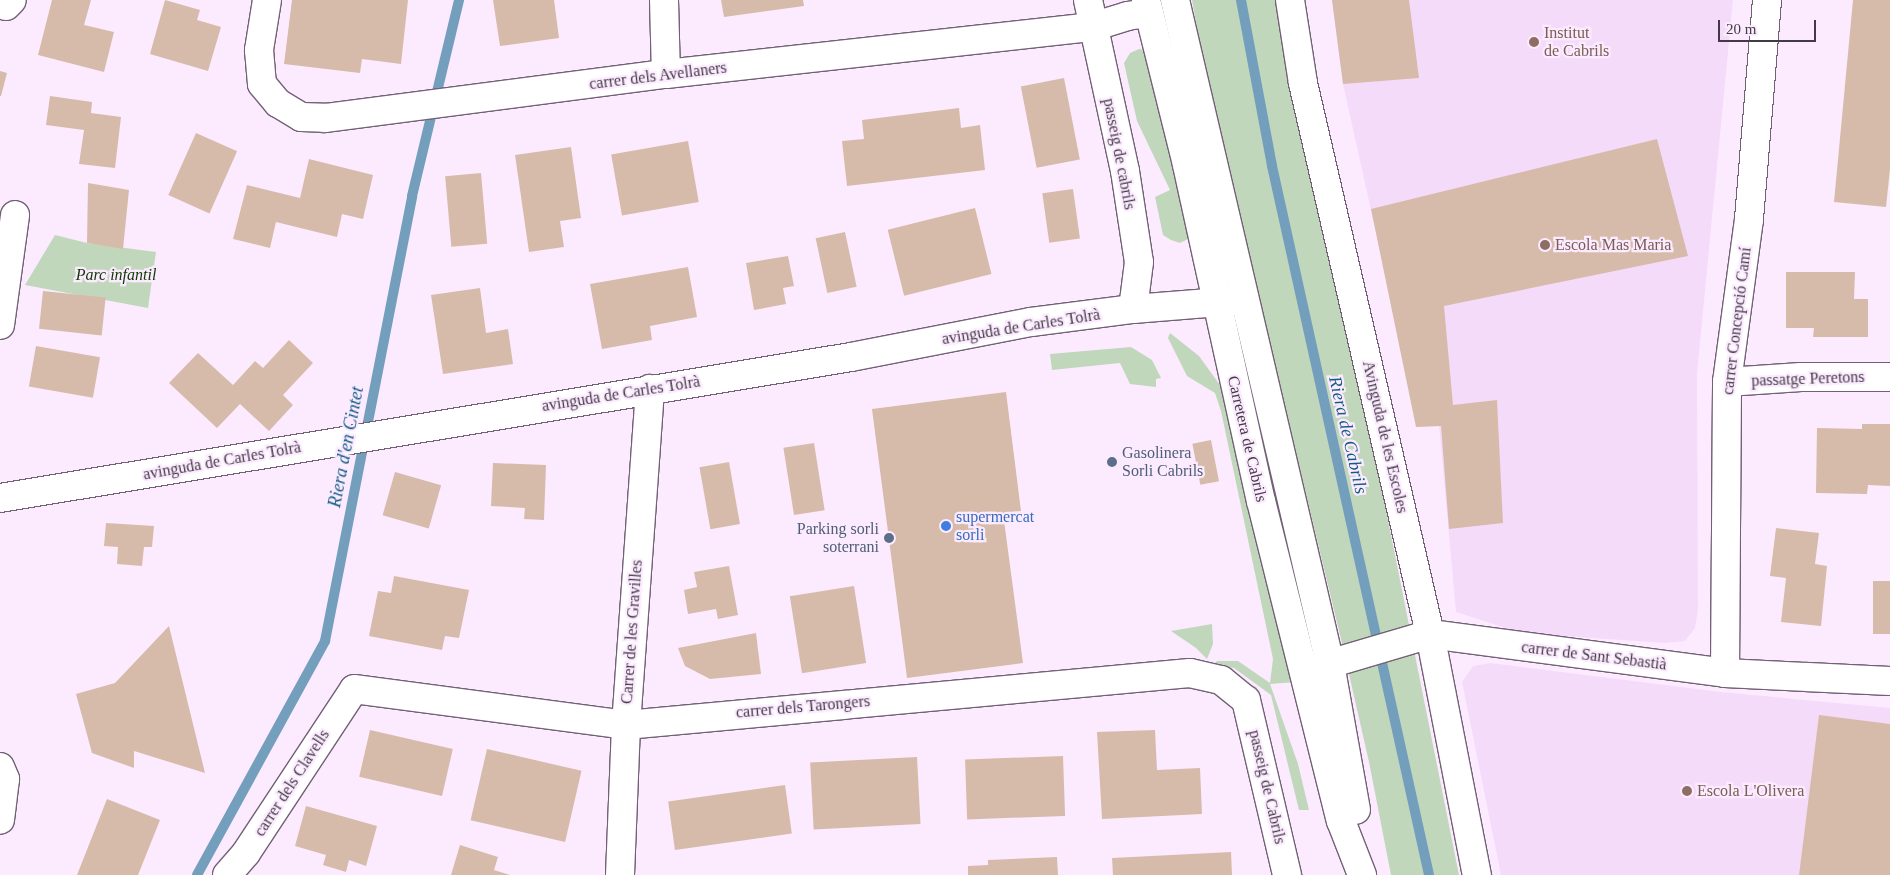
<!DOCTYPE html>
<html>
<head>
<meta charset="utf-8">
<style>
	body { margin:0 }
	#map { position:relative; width:1890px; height:875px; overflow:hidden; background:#fcebff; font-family:"Times New Roman",serif }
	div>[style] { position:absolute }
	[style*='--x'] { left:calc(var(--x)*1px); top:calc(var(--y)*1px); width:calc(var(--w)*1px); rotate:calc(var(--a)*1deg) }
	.built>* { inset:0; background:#f5dbfa }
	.green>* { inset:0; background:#c1d7bc }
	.stream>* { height:10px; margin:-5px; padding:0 5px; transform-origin:5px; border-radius:5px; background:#749fbc }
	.building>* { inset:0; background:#d7bbaa; transform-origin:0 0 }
	.roads { filter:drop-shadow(1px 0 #736076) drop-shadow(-1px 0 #736076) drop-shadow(0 1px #736076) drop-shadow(0 -1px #736076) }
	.minor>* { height:28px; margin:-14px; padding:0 14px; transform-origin:14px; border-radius:14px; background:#fff }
	.dots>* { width:14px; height:14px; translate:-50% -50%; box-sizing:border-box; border:2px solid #fcebff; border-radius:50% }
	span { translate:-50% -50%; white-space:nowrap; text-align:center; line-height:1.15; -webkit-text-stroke:4.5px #fcebff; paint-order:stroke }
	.education-label { font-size:16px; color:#785e54 }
	.left { translate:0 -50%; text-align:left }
	.street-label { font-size:16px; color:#423a44 }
	.park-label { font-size:16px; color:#0e3802; font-style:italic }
	.service-label { font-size:16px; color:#4e5e75 }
	.right { translate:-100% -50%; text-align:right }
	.shop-label { font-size:16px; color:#366cbe }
	.water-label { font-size:18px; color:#115c84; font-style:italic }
	.scale { position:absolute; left:1718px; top:20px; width:98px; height:22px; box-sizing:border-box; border:2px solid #423a44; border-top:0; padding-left:6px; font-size:15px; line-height:18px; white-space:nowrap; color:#423a44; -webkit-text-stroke:4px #fcebff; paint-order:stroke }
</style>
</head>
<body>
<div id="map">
	<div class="built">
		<i style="clip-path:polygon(1332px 0,1733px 0,1697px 374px,1698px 610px,1695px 628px,1685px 641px,1665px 643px,1521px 633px,1456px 612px,1439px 425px,1419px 427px,1343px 84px)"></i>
		<i style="clip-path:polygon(1491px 663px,1721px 692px,1890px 708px,1890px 875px,1501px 875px,1462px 682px,1473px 666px)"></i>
	</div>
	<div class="green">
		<i style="clip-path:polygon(1192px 0,1283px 0,1298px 87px,1381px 485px,1459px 875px,1391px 875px,1369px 762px,1341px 639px,1207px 84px)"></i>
		<i style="clip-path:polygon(1139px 49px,1149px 51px,1193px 231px,1188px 239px,1180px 243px,1171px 240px,1163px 235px,1155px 197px,1170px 190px,1137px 121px,1124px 63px,1130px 53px)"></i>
		<i style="clip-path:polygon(55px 235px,87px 243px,156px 252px,148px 308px,25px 285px)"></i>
		<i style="clip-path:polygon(1170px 333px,1199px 356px,1225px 392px,1296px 682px,1270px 684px,1298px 764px,1309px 810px,1299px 810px,1271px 695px,1234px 668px,1213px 665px,1217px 661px,1238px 661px,1270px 683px,1273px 659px,1221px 411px,1215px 393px,1187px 376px,1168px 338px)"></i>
		<i style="clip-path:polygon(1131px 347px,1152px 360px,1161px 378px,1156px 379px,1156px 387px,1130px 384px,1120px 363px,1052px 370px,1050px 354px)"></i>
		<i style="clip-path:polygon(1212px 624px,1213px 644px,1207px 659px,1196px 648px,1171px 631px)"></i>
	</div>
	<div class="stream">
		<i style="--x:1241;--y:0;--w:169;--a:79.4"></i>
		<i style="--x:1272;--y:166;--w:726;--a:77.51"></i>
		<i style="--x:197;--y:875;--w:267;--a:-61.3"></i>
		<i style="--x:325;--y:641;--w:453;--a:-78.9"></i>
		<i style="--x:412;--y:196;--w:202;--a:-76.5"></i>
	</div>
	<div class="building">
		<i style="clip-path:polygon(52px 0,91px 0,84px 25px,114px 32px,104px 72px,38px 55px)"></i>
		<i style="clip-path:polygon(165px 0,200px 10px,197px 20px,221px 27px,208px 71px,150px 54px)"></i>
		<i style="clip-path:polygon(292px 0,408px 0,401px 64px,362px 59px,360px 73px,284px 64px)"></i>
		<i style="clip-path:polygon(493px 0,554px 0,559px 38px,500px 46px)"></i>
		<i style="clip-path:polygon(721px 0,803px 0,804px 6px,724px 17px)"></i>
		<i style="clip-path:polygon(1332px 0,1409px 0,1419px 78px,1343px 84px)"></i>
		<i style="clip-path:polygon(1853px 0,1890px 0,1890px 169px,1886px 207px,1834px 202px)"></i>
		<i style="clip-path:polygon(0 71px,7px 73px,1px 96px,0 96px)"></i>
		<i style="left:1064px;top:78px;width:83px;height:44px;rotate:79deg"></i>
		<i style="clip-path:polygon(50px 96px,92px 102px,91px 113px,121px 117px,115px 168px,79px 164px,84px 130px,46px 125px)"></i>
		<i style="clip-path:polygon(959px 108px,961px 128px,980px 125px,985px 170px,847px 186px,842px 141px,864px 139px,862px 120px)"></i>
		<i style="left:196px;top:133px;width:45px;height:68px;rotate:24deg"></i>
		<i style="clip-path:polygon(1657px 139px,1688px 256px,1444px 306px,1453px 405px,1497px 400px,1503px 523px,1449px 529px,1441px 426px,1416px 427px,1371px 209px)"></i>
		<i style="left:688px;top:141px;width:62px;height:78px;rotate:80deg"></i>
		<i style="clip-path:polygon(571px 147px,581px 218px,560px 221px,564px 247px,529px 252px,515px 155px)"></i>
		<i style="clip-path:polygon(309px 159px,373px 175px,363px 219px,342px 214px,337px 237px,276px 222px,270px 248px,233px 239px,247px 185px,300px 198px)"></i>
		<i style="left:481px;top:173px;width:71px;height:36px;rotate:85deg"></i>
		<i style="clip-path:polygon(88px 183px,129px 190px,123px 249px,87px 243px)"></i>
		<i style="left:1073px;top:189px;width:50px;height:31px;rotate:82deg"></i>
		<i style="left:975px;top:208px;width:68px;height:90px;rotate:76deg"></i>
		<i style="left:845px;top:232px;width:56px;height:30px;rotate:78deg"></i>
		<i style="clip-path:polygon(788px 256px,794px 286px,783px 288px,786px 304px,754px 310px,746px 263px)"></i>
		<i style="clip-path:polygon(688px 267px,697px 317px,650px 326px,652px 340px,602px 349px,590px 284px)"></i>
		<i style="clip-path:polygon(1786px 272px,1855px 272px,1854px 299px,1868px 299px,1868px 337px,1813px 337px,1814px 328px,1786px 328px)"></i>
		<i style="clip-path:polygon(480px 288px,486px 333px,508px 329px,513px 364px,443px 374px,431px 295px)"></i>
		<i style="left:43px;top:291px;width:63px;height:38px;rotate:6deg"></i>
		<i style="clip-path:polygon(289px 340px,313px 363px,283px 395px,293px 405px,269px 431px,240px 404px,217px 428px,169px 383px,198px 353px,233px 385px,255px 361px,263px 368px)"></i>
		<i style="left:36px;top:346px;width:65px;height:41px;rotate:10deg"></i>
		<i style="clip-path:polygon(1006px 392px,1021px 511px,1003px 513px,1023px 663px,907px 678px,872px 409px)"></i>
		<i style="clip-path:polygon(1862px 424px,1890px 424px,1890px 486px,1868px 485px,1867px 494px,1816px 493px,1817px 428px,1862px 429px)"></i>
		<i style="left:1211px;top:440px;width:42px;height:19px;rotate:79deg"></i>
		<i style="left:814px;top:443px;width:68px;height:31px;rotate:81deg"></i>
		<i style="left:729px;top:462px;width:63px;height:30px;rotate:80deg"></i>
		<i style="clip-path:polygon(493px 463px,546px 465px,544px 520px,524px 519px,525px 508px,491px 506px)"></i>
		<i style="left:395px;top:472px;width:48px;height:45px;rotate:16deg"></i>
		<i style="clip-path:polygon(106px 523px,154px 526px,152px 547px,144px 547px,142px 566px,117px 564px,118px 547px,104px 546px)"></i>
		<i style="clip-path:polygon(1776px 528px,1819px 533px,1815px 564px,1827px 566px,1821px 626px,1781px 622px,1786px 578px,1770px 576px)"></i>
		<i style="clip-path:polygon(729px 566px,738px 615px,718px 619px,716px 609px,688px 614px,684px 590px,697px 587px,694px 572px)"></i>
		<i style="clip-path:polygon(394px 576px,469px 590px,459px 638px,445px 636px,442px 650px,369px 636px,378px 591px,391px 593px)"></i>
		<i style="left:1873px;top:581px;width:17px;height:53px"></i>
		<i style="left:854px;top:586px;width:78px;height:65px;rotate:81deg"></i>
		<i style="clip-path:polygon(169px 626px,205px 773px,134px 751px,134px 768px,92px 753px,76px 694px,115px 683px)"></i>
		<i style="clip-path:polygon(756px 633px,761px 674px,710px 679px,685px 666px,678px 648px)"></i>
		<i style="clip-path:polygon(1819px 715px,1890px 724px,1890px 875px,1799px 875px)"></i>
		<i style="left:370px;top:730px;width:85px;height:48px;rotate:13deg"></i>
		<i style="clip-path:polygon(1155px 730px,1157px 770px,1200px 768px,1202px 814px,1102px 819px,1097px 732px)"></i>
		<i style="left:487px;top:749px;width:97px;height:73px;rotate:13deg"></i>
		<i style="left:1063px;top:756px;width:60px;height:98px;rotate:88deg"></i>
		<i style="left:917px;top:757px;width:67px;height:107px;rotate:87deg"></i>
		<i style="left:785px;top:785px;width:49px;height:118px;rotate:82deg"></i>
		<i style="clip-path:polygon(107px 799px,160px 820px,138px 875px,77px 875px)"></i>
		<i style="clip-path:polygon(306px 806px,377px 826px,366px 866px,349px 860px,346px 872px,323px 865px,326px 855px,295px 846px)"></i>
		<i style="clip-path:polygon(460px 845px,498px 857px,494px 870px,510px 875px,451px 875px)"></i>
		<i style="clip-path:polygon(1231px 852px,1232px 875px,1113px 875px,1112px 858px)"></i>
		<i style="clip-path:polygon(1057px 857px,1058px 875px,968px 875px,968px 866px,988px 865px,988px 860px)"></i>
	</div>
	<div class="roads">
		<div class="minor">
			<i style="--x:267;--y:0;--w:51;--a:99.1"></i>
			<i style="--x:259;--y:50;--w:34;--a:85"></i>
			<i style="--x:262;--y:84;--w:25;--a:50"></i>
			<i style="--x:278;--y:103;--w:27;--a:31"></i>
			<i style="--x:301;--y:117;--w:24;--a:2"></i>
			<i style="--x:325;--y:118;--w:344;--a:-7.4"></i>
			<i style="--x:666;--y:74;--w:429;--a:-6.3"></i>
			<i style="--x:1092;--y:27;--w:37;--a:-17"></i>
			<i style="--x:1127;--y:16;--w:22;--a:-8"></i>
			<i style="--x:664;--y:0;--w:74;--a:88.5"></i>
			<i style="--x:1088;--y:0;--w:175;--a:77.8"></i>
			<i style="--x:1125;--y:171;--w:92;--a:81.3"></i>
			<i style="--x:1139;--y:262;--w:47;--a:97.3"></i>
			<i style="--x:1146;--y:0;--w:170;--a:76"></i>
			<i style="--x:1187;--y:165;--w:344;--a:77.6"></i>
			<i style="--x:1261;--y:501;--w:330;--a:76"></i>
			<i style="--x:1341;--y:821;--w:58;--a:68.7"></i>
			<i style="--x:1175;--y:0;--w:682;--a:76.86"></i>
			<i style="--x:1330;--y:664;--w:148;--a:79.9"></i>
			<i style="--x:1290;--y:0;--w:84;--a:81.1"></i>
			<i style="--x:1303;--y:83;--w:565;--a:77.02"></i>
			<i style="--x:1430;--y:634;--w:246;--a:79"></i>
			<i style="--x:6;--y:6;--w:8;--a:-45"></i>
			<i style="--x:0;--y:325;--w:111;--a:-82.2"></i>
			<i style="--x:1727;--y:382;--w:74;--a:-3.9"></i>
			<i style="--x:1801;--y:377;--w:89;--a:0"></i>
			<i style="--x:0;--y:498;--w:863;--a:-9.41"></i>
			<i style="--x:851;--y:357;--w:183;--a:-11"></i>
			<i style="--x:1031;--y:322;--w:103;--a:-7.3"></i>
			<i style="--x:1133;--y:309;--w:111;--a:-4.6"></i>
			<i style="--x:1312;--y:669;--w:123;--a:-16.5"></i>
			<i style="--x:1430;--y:634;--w:298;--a:7.5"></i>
			<i style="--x:1725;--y:673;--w:165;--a:2.8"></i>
			<i style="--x:1725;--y:673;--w:291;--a:-89.6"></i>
			<i style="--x:1727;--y:382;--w:164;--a:-82.3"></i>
			<i style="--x:1749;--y:219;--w:220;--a:-85.3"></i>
			<i style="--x:0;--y:767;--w:13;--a:67"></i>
			<i style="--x:5;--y:779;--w:41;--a:97"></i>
			<i style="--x:227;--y:875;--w:29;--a:-49"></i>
			<i style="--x:246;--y:853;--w:196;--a:-56.6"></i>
			<i style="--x:354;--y:689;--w:274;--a:7.5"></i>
			<i style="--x:626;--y:725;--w:566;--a:-5.27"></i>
			<i style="--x:1190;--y:673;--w:32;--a:13"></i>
			<i style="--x:1221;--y:680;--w:32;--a:39"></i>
			<i style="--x:1246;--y:700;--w:180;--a:76.8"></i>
			<i style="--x:620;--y:875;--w:150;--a:-87.7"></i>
			<i style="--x:626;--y:725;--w:337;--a:-85.9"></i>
		</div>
	</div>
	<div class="dots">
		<i style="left:1534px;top:42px;background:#8d6e63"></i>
		<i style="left:1545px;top:245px;background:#8d6e63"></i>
		<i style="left:1112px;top:462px;background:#5c6f8a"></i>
		<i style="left:946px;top:526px;background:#3f7fe0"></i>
		<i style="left:889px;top:538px;background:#5c6f8a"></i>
		<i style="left:1687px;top:791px;background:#8d6e63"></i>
	</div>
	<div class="education-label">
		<span class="left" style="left:1544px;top:42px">Institut<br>de Cabrils</span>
		<span class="left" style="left:1555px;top:245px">Escola Mas Maria</span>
		<span class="left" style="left:1697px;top:791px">Escola L'Olivera</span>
	</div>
	<div class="street-label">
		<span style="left:658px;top:76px;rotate:-7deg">carrer dels Avellaners</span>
		<span style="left:1119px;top:154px;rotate:79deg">passeig de cabrils</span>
		<span style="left:1737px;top:321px;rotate:-83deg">carrer Concepció Camí</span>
		<span style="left:1021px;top:327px;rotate:-9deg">avinguda de Carles Tolrà</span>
		<span style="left:1808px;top:379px;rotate:-2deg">passatge Peretons</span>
		<span style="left:621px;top:394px;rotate:-9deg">avinguda de Carles Tolrà</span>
		<span style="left:1385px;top:437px;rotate:77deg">Avinguda de les Escoles</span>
		<span style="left:1247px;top:439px;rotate:77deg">Carretera de Cabrils</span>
		<span style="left:222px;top:461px;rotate:-10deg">avinguda de Carles Tolrà</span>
		<span style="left:632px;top:632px;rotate:-86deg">Carrer de les Gravilles</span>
		<span style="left:1594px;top:656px;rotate:7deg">carrer de Sant Sebastià</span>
		<span style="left:803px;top:707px;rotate:-5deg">carrer dels Tarongers</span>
		<span style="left:292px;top:783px;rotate:-57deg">carrer dels Clavells</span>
		<span style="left:1267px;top:787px;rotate:77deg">passeig de Cabrils</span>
	</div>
	<div class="park-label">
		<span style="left:116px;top:275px">Parc infantil</span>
	</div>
	<div class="service-label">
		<span class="left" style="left:1122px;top:462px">Gasolinera<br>Sorli Cabrils</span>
		<span class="right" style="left:879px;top:538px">Parking sorli<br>soterrani</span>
	</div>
	<div class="shop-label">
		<span class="left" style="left:956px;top:526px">supermercat<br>sorli</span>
	</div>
	<div class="water-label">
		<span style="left:1348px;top:435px;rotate:77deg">Riera de Cabrils</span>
		<span style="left:346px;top:447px;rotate:-79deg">Riera d'en Cintet</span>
	</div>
	<div class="scale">20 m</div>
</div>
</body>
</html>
